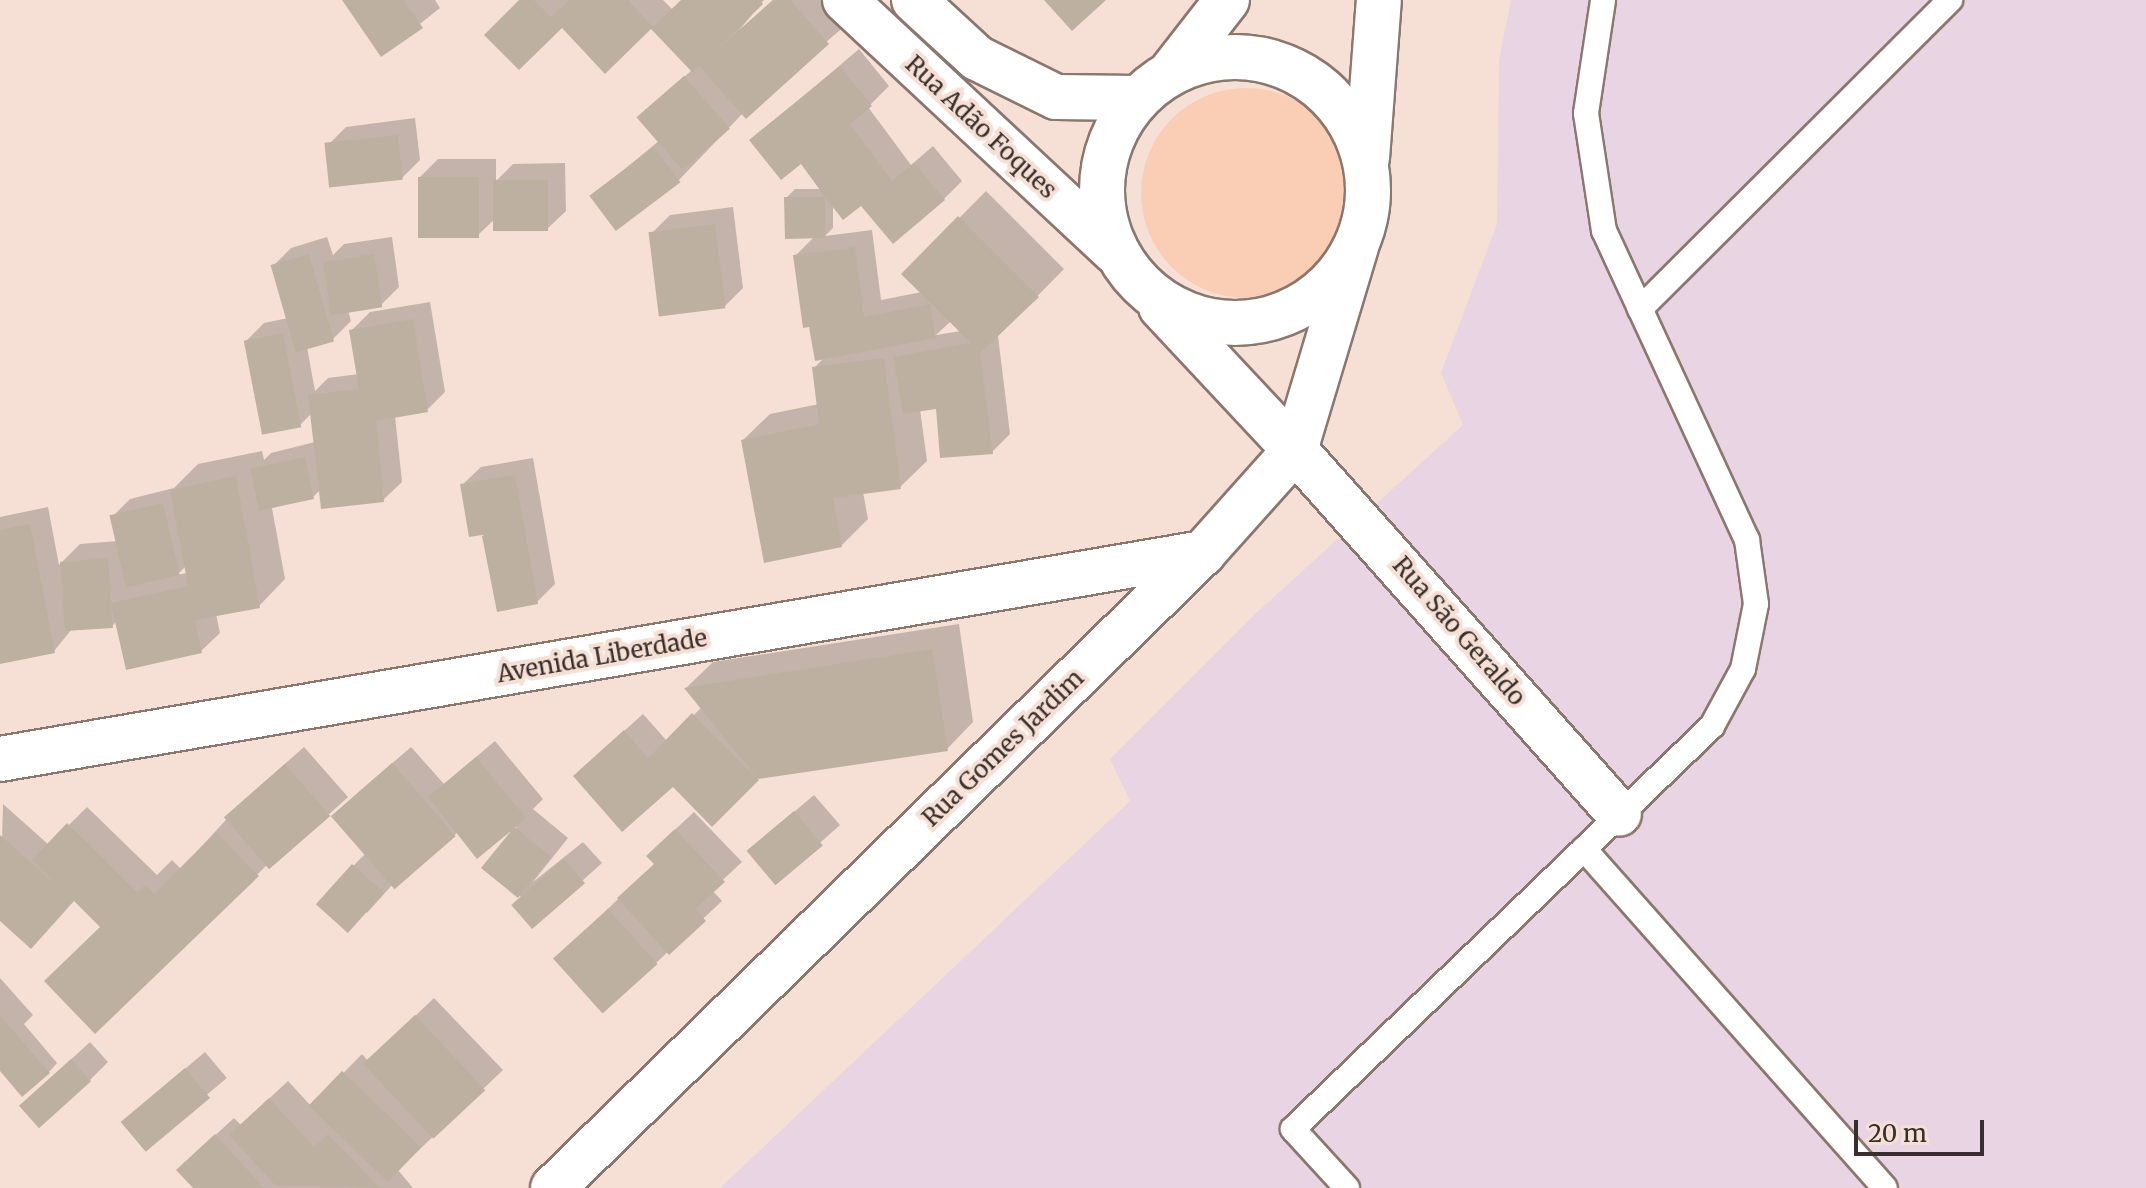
<!DOCTYPE html>
<html>
<head>
<meta charset="utf-8">
<style>
	body { margin:0 }
	#map { position:relative; width:2146px; height:1188px; overflow:hidden; background:#f6e0d5; font-family:Merriweather,serif }
	div>[style] { position:absolute }
	[style*='--x'] { left:calc(var(--x)*1px); top:calc(var(--y)*1px); width:calc(var(--w)*1px); rotate:calc(var(--a)*1deg) }
	.industrial>* { inset:0; background:#e9d4e3 }
	.green>* { inset:0; background:#facdb5 }
	.round { border-radius:50% }
	.shadow>* { inset:0; background:#0003; transform-origin:0 0 }
	.building>* { inset:0; background:#beb0a0; transform-origin:0 0 }
	.roads { filter:drop-shadow(2px 0 #8a776d) drop-shadow(-2px 0 #8a776d) drop-shadow(0 2px #8a776d) drop-shadow(0 -2px #8a776d) }
	.lane>* { height:24px; margin:-12px; padding:0 12px; transform-origin:12px; border-radius:12px; background:#fff }
	.street>* { height:44px; margin:-22px; padding:0 22px; transform-origin:22px; border-radius:22px; background:#fff }
	.secondary>* { height:44px; margin:-22px; padding:0 22px; transform-origin:22px; border-radius:22px; background:#fff }
	.secondary>.ring { margin:-22px; padding:0; box-sizing:content-box; background:none; border:44px solid #fff; border-radius:50% }
	span { translate:-50% -50%; white-space:nowrap; text-align:center; line-height:1.15; -webkit-text-stroke:8px #f6e0d5; paint-order:stroke }
	.street-label { font-size:24px; color:#372f2b }
	.scale { position:absolute; left:1854px; top:1120px; width:130px; height:36px; box-sizing:border-box; border:4px solid #372f2b; border-top:0; padding-left:10px; font-size:24px; line-height:28px; white-space:nowrap; color:#372f2b; -webkit-text-stroke:6px #f6e0d5; paint-order:stroke }
</style>
</head>
<body>
<div id="map">
	<div class="industrial">
		<i style="clip-path:polygon(1511px 0,2146px 0,2146px 1188px,720px 1188px,1130px 801px,1110px 759px,1254px 615px,1463px 425px,1441px 373px,1497px 224px,1499px 60px)"></i>
	</div>
	<div class="green">
		<i class="round" style="left:1141px;top:88px;width:210px;height:210px"></i>
	</div>
	<div class="shadow">
		<i style="clip-path:polygon(345px 0,435px 0,440px 8px,382px 54px)"></i>
		<i style="clip-path:polygon(522px 0,663px 0,673px 10px,683px 0,764px 0,737px 33px,773px 0,824px 0,846px 25px,743px 113px,679px 180px,616px 228px,592px 196px,660px 140px,658px 100px,692px 70px,651px 26px,562px 25px)"></i>
		<i style="clip-path:polygon(evenodd,859px 49px,889px 86px,868px 107px,911px 165px,933px 146px,962px 181px,944px 199px,833px 204px,833px 228px,825px 236px,872px 230px,881px 300px,922px 292px,904px 274px,986px 191px,1064px 269px,998px 336px,1010px 434px,992px 452px,938px 406px,920px 409px,927px 461px,900px 487px,863px 492px,868px 519px,841px 546px,743px 440px,770px 414px,819px 404px,814px 368px,825px 357px,795px 256px,814px 237px,786px 198px,795px 189px,822px 189px,801px 161px,752px 140px,859px 49px,951px 321px,961px 331px,936px 335px,951px 321px)"></i>
		<i style="clip-path:polygon(415px 118px,420px 160px,402px 178px,328px 145px,346px 127px)"></i>
		<i style="clip-path:polygon(438px 159px,496px 159px,496px 181px,513px 164px,565px 163px,566px 211px,547px 229px,496px 218px,478px 235px,420px 177px)"></i>
		<i style="clip-path:polygon(733px 207px,743px 288px,725px 306px,651px 234px,670px 215px)"></i>
		<i style="clip-path:polygon(evenodd,327px 237px,333px 255px,344px 244px,392px 237px,399px 287px,381px 305px,348px 310px,351px 321px,333px 339px,307px 347px,315px 391px,328px 378px,359px 374px,352px 330px,370px 312px,430px 302px,445px 392px,427px 410px,395px 416px,402px 482px,383px 500px,320px 490px,313px 497px,272px 508px,285px 579px,259px 606px,216px 614px,220px 633px,201px 651px,117px 621px,112px 626px,72px 629px,54px 651px,0 662px,0 517px,48px 507px,59px 565px,80px 544px,118px 541px,112px 517px,130px 499px,174px 488px,198px 464px,262px 451px,264px 460px,271px 453px,315px 442px,312px 413px,300px 425px,246px 341px,264px 323px,288px 318px,273px 266px,291px 248px,327px 237px,186px 566px,187px 573px,177px 575px,186px 566px)"></i>
		<i style="clip-path:polygon(533px 458px,555px 584px,537px 602px,499px 610px,483px 533px,462px 485px,481px 467px)"></i>
		<i style="clip-path:polygon(959px 624px,973px 722px,947px 749px,759px 777px,712px 824px,674px 785px,594px 758px,643px 714px,667px 741px,702px 707px,686px 688px,713px 662px)"></i>
		<i style="clip-path:polygon(495px 741px,543px 799px,533px 809px,568px 838px,533px 882px,583px 842px,602px 863px,532px 926px,521px 897px,484px 868px,517px 827px,458px 832px,396px 887px,393px 884px,367px 913px,353px 866px,366px 853px,352px 798px,411px 747px,444px 784px)"></i>
		<i style="clip-path:polygon(304px 747px,348px 797px,271px 867px,268px 864px,194px 937px,102px 927px,75px 899px,0 918px,3px 804px,49px 845px,87px 807px,157px 875px,172px 860px,181px 869px,245px 799px)"></i>
		<i style="clip-path:polygon(814px 795px,840px 825px,776px 882px,768px 834px)"></i>
		<i style="clip-path:polygon(694px 812px,742px 862px,712px 890px,722px 901px,656px 963px,574px 941px,656px 863px,666px 838px)"></i>
		<i style="clip-path:polygon(0 978px,33px 1015px,24px 1024px,57px 1063px,49px 1072px,0 1068px)"></i>
		<i style="clip-path:polygon(434px 998px,503px 1070px,398px 1170px,413px 1188px,196px 1188px,197px 1152px,234px 1118px,241px 1125px,288px 1081px,311px 1106px,362px 1054px,368px 1061px)"></i>
		<i style="clip-path:polygon(90px 1042px,108px 1062px,90px 1080px,40px 1088px)"></i>
		<i style="left:205px;top:1052px;width:34px;height:108px;rotate:50deg"></i>
	</div>
	<div class="building">
		<i style="clip-path:polygon(342px 0,404px 0,423px 28px,381px 57px)"></i>
		<i style="clip-path:polygon(519px 0,534px 0,551px 17px,570px 0,628px 0,653px 27px,681px 0,760px 0,763px 4px,712px 54px,773px 0,790px 0,829px 44px,746px 119px,699px 66px,692px 72px,651px 29px,605px 74px,562px 28px,519px 70px,484px 35px)"></i>
		<i style="clip-path:polygon(1044px 0,1106px 0,1072px 31px)"></i>
		<i style="clip-path:polygon(840px 66px,872px 106px,850px 124px,892px 181px,914px 163px,945px 200px,893px 244px,861px 206px,843px 220px,825px 197px,825px 238px,785px 239px,784px 197px,825px 197px,801px 164px,781px 180px,749px 140px)"></i>
		<i style="left:684px;top:76px;width:70px;height:63px;rotate:49deg"></i>
		<i style="left:398px;top:135px;width:45px;height:74px;rotate:84deg"></i>
		<i style="left:654px;top:147px;width:44px;height:81px;rotate:53deg"></i>
		<i style="left:418px;top:177px;width:61px;height:61px"></i>
		<i style="left:548px;top:180px;width:51px;height:55px;rotate:90deg"></i>
		<i style="clip-path:polygon(958px 216px,1039px 297px,980px 353px,993px 454px,940px 458px,936px 409px,903px 414px,893px 357px,971px 343px,901px 274px)"></i>
		<i style="left:715px;top:224px;width:85px;height:67px;rotate:83deg"></i>
		<i style="clip-path:polygon(855px 247px,864px 317px,930px 304px,936px 338px,815px 361px,809px 327px,803px 328px,793px 255px)"></i>
		<i style="left:309px;top:254px;width:91px;height:40px;rotate:74deg"></i>
		<i style="left:374px;top:254px;width:54px;height:52px;rotate:81deg"></i>
		<i style="clip-path:polygon(413px 319px,428px 412px,376px 421px,384px 502px,321px 509px,308px 395px,359px 389px,349px 330px)"></i>
		<i style="left:283px;top:333px;width:96px;height:40px;rotate:79deg"></i>
		<i style="clip-path:polygon(884px 358px,901px 489px,833px 498px,842px 547px,764px 563px,741px 440px,819px 424px,812px 367px)"></i>
		<i style="left:305px;top:457px;width:43px;height:56px;rotate:78deg"></i>
		<i style="clip-path:polygon(515px 475px,538px 604px,497px 612px,482px 536px,495px 533px,469px 537px,460px 484px)"></i>
		<i style="clip-path:polygon(236px 476px,260px 608px,195px 620px,202px 653px,126px 670px,111px 604px,113px 628px,65px 631px,60px 562px,108px 558px,111px 603px,188px 586px,170px 490px)"></i>
		<i style="left:163px;top:503px;width:74px;height:55px;rotate:77deg"></i>
		<i style="clip-path:polygon(30px 524px,55px 653px,0 664px,0 530px)"></i>
		<i style="clip-path:polygon(932px 649px,948px 751px,758px 779px,684px 688px)"></i>
		<i style="clip-path:polygon(692px 713px,759px 780px,712px 827px,673px 787px,622px 832px,573px 776px,624px 730px,648px 758px)"></i>
		<i style="clip-path:polygon(476px 757px,526px 818px,515px 827px,551px 857px,518px 898px,481px 868px,511px 831px,477px 859px,428px 797px)"></i>
		<i style="left:392px;top:763px;width:97px;height:81px;rotate:49deg"></i>
		<i style="left:285px;top:764px;width:69px;height:81px;rotate:49deg"></i>
		<i style="left:794px;top:811px;width:45px;height:62px;rotate:50deg"></i>
		<i style="clip-path:polygon(67px 823px,137px 892px,145px 885px,154px 894px,216px 832px,259px 876px,95px 1034px,44px 981px,100px 927px,74px 901px,31px 949px,0 921px,0 835px,60px 888px,32px 860px)"></i>
		<i style="clip-path:polygon(675px 829px,725px 882px,695px 909px,706px 921px,669px 955px,617px 898px,654px 864px,646px 856px)"></i>
		<i style="left:564px;top:859px;width:32px;height:70px;rotate:49deg"></i>
		<i style="left:352px;top:864px;width:43px;height:54px;rotate:42deg"></i>
		<i style="left:608px;top:909px;width:74px;height:74px;rotate:48deg"></i>
		<i style="left:415px;top:1015px;width:103px;height:71px;rotate:47deg"></i>
		<i style="clip-path:polygon(0 1016px,50px 1073px,22px 1097px,0 1071px)"></i>
		<i style="left:71px;top:1059px;width:30px;height:70px;rotate:48deg"></i>
		<i style="left:185px;top:1068px;width:39px;height:84px;rotate:50deg"></i>
		<i style="left:342px;top:1071px;width:110px;height:48px;rotate:44deg"></i>
		<i style="clip-path:polygon(269px 1098px,314px 1147px,328px 1134px,380px 1188px,275px 1185px,229px 1135px)"></i>
		<i style="clip-path:polygon(215px 1134px,264px 1188px,193px 1188px,176px 1170px)"></i>
	</div>
	<div class="roads">
		<div class="lane">
			<i style="--x:1640;--y:309;--w:438;--a:-44.9"></i>
			<i style="--x:1584;--y:849;--w:453;--a:48.4"></i>
			<i style="--x:1347;--y:1188;--w:80;--a:-132.5"></i>
			<i style="--x:1293;--y:1129;--w:581;--a:-43.88"></i>
			<i style="--x:1712;--y:726;--w:65;--a:-61.5"></i>
			<i style="--x:1743;--y:669;--w:66;--a:-78.7"></i>
			<i style="--x:1756;--y:604;--w:65;--a:-98"></i>
			<i style="--x:1747;--y:540;--w:340;--a:-114.8"></i>
			<i style="--x:1604;--y:231;--w:119;--a:-98.7"></i>
			<i style="--x:1586;--y:113;--w:114;--a:-81.4"></i>
		</div>
		<div class="street">
			<i style="--x:1295;--y:450;--w:487;--a:48.3"></i>
			<i style="--x:553;--y:1188;--w:909;--a:-44.33"></i>
		</div>
		<div class="secondary">
			<i style="--x:845;--y:0;--w:369;--a:43"></i>
			<i style="--x:914;--y:0;--w:86;--a:42.6"></i>
			<i style="--x:977;--y:58;--w:88;--a:26.3"></i>
			<i style="--x:1056;--y:97;--w:82;--a:0.7"></i>
			<i class="ring" style="left:1102px;top:57px;width:222px;height:222px"></i>
			<i style="--x:1171;--y:72;--w:91;--a:-52.1"></i>
			<i style="--x:1367;--y:158;--w:158;--a:-85.7"></i>
			<i style="--x:1161;--y:307;--w:196;--a:46.9"></i>
			<i style="--x:0;--y:759;--w:1221;--a:-9.72"></i>
			<i style="--x:1203;--y:553;--w:138;--a:-48.2"></i>
			<i style="--x:1295;--y:450;--w:212;--a:-73.3"></i>
		</div>
	</div>
	<div class="street-label">
		<span style="left:981px;top:127px;rotate:43deg">Rua Adão Foques</span>
		<span style="left:1459px;top:631px;rotate:49deg">Rua São Geraldo</span>
		<span style="left:602px;top:656px;rotate:-10deg">Avenida Liberdade</span>
		<span style="left:1003px;top:748px;rotate:-44deg">Rua Gomes Jardim</span>
	</div>
	<div class="scale">20 m</div>
</div>
</body>
</html>
